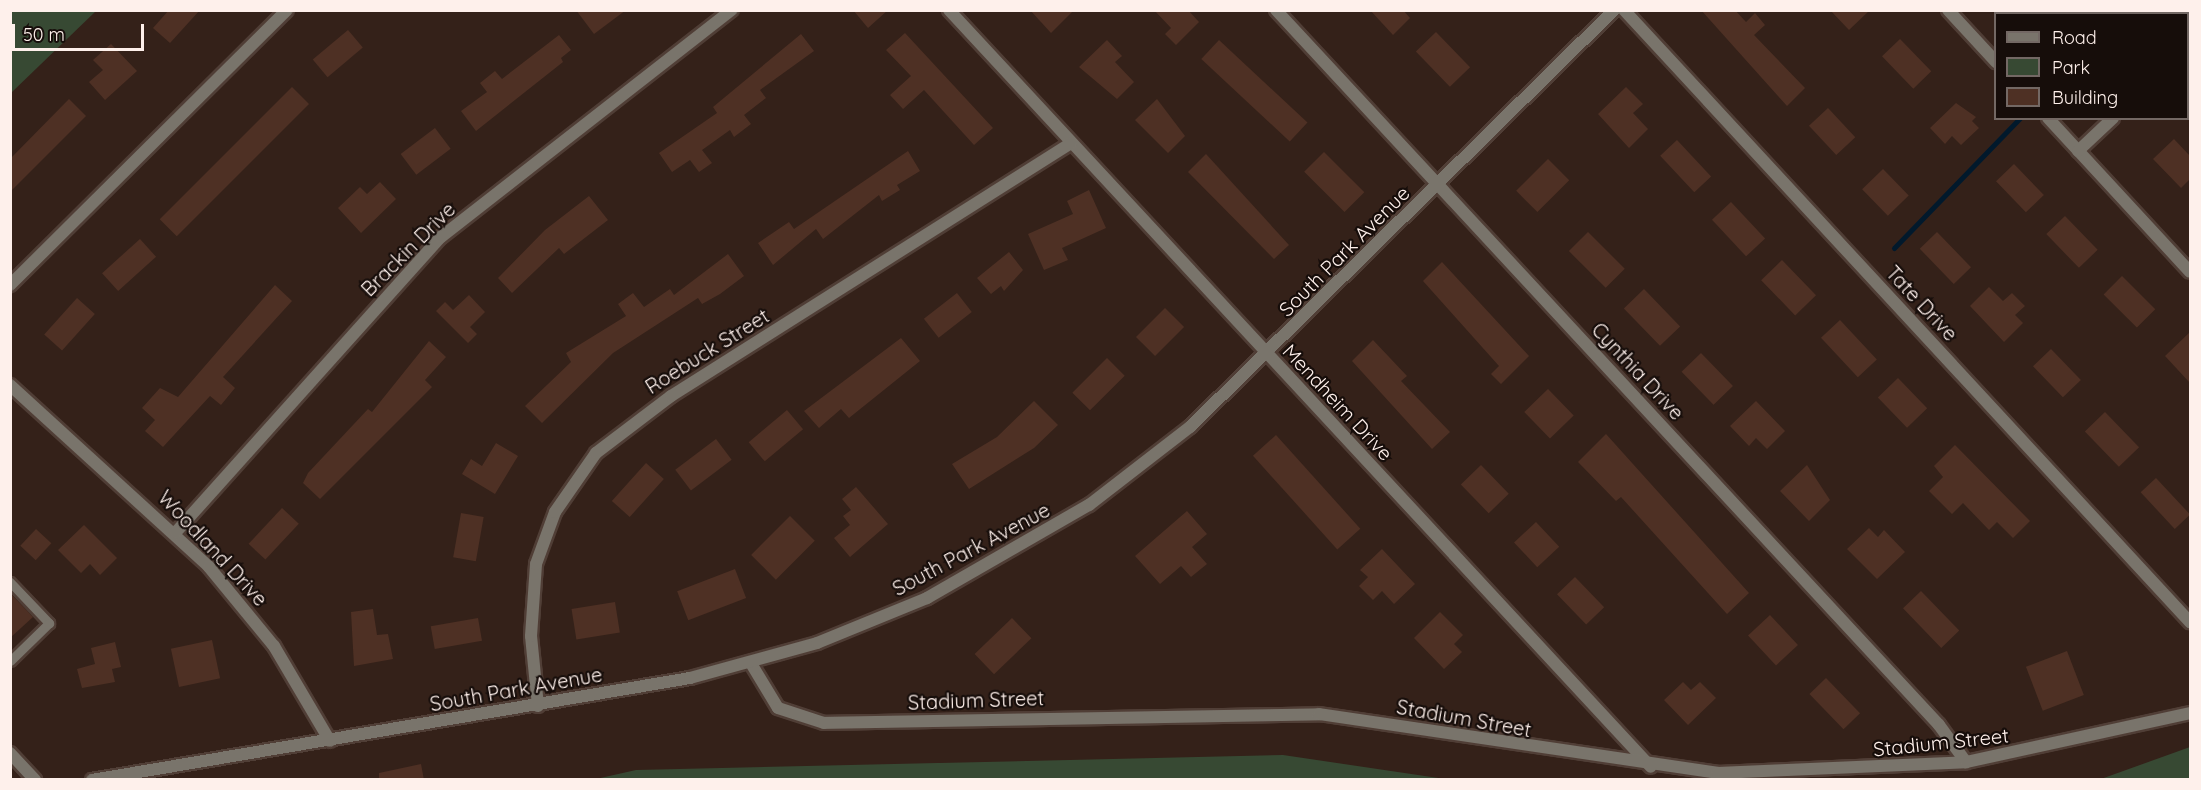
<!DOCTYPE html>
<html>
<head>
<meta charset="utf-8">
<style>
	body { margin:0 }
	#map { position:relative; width:2201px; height:790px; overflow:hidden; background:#342119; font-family:Quicksand,sans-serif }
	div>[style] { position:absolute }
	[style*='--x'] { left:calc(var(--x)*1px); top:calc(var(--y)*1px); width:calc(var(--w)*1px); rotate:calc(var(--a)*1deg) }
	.green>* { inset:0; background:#374933 }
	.stream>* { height:5px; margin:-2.5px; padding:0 2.5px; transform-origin:2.5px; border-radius:2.5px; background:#01192c }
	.building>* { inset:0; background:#4e3024; transform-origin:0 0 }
	.roads { filter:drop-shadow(2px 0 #503e36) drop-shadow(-2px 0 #503e36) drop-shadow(0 2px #503e36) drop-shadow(0 -2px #503e36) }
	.service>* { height:9px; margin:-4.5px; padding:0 4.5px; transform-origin:4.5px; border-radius:4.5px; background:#79746b }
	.minor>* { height:12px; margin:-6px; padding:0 6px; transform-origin:6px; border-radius:6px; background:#79746b }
	.tertiary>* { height:12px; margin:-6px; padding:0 6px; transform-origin:6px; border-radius:6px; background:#79746b }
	span { translate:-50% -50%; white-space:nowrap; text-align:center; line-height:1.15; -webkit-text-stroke:4.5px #160d0a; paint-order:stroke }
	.street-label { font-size:20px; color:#fef0eb }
	.frame { position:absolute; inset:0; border:12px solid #fef0eb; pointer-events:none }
	.legend { position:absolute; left:1994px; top:12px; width:195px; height:108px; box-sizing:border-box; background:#160d0a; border:2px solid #736864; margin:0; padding:8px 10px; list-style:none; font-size:18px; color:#fef0eb }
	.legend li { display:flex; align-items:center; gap:12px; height:30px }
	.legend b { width:30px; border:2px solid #736864 }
	.scale { position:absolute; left:12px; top:24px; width:132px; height:27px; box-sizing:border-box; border:3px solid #fef0eb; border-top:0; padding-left:8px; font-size:18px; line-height:21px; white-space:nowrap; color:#fef0eb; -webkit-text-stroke:4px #160d0a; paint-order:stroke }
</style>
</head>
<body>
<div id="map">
	<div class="green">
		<i style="clip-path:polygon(11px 10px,96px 10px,96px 11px,11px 93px)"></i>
		<i style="clip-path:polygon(2190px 747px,2190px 779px,2101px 779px)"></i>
		<i style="clip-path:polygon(1283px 755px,1445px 779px,596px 779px,636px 770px)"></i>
	</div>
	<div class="stream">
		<i style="--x:2060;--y:14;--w:4;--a:-76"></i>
		<i style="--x:1894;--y:248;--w:181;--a:-45.9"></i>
	</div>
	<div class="building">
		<i style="clip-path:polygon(169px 10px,200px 10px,170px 43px,153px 28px)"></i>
		<i style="clip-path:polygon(576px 10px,626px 10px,594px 34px)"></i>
		<i style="clip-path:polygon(853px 10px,888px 10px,868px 28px)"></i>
		<i style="clip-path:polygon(1030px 10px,1074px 10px,1051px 33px)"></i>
		<i style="clip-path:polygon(1154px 10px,1188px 10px,1199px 22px,1176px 45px,1165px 34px,1171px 28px)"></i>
		<i style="clip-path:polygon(1370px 10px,1403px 10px,1410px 18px,1393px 35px)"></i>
		<i style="clip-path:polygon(1701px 10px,1735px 10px,1746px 22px,1755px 13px,1765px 25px,1754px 35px,1805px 88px,1787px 106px)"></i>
		<i style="clip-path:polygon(1830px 10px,1870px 10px,1849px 30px)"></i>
		<i style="left:348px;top:30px;width:23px;height:46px;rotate:50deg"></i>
		<i style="left:1436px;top:32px;width:49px;height:28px;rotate:46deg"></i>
		<i style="clip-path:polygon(905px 33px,993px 128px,974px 145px,924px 90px,903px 109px,890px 95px,911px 76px,886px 50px)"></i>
		<i style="clip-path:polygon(801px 34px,814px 51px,760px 90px,766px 98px,744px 115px,751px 124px,734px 137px,730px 130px,702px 150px,712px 163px,699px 172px,690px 160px,672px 172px,659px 153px,717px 113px,713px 107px)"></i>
		<i style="clip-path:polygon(559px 35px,571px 50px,561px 58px,563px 62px,476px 131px,461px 111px,487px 92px,480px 83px,495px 71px,502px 79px)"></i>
		<i style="left:1900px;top:39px;width:45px;height:25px;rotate:46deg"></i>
		<i style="clip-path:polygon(1107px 40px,1122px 56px,1115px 62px,1134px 82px,1117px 99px,1079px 67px)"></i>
		<i style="left:1219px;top:40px;width:121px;height:26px;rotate:43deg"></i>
		<i style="clip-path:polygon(111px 44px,137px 71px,105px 100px,89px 82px,103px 70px,93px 60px)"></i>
		<i style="left:292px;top:87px;width:24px;height:187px;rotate:45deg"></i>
		<i style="clip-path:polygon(1626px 87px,1643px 104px,1633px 113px,1648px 129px,1629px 148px,1598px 114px)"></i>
		<i style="clip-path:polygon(69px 99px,86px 116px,10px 192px,10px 159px)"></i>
		<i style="clip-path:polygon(1157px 99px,1185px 136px,1168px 153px,1135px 120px)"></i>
		<i style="clip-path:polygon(1956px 103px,1976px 117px,1972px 121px,1979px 128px,1961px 145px,1952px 136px,1945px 144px,1930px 128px)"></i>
		<i style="left:1828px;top:108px;width:40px;height:26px;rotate:47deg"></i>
		<i style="left:435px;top:128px;width:26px;height:43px;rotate:53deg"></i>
		<i style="clip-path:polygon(2174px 139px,2190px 156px,2190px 179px,2181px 188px,2153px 159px)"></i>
		<i style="left:1677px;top:140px;width:50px;height:23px;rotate:47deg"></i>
		<i style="clip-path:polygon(908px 151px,920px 171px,897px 185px,900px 190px,882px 201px,879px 195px,823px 239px,816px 229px,773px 265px,758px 243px,789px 222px,794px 229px)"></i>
		<i style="left:1324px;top:152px;width:57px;height:28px;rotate:45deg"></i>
		<i style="clip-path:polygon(1206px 154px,1289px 245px,1274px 259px,1188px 172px)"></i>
		<i style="left:1548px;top:159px;width:30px;height:45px;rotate:45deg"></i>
		<i style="left:2014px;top:164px;width:43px;height:25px;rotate:46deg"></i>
		<i style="left:1883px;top:169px;width:37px;height:29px;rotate:46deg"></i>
		<i style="clip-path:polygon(380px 182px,396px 199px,361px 233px,338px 208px,360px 187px,367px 194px)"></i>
		<i style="clip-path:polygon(1089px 190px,1106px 228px,1062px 248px,1068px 260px,1044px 270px,1028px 234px,1073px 214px,1067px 201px)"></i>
		<i style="clip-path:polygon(589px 196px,608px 220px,564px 254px,559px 248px,512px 293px,498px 278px,545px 230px)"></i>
		<i style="left:1731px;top:202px;width:50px;height:26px;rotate:47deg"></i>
		<i style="left:2065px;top:216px;width:47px;height:26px;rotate:46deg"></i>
		<i style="left:1588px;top:232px;width:52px;height:27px;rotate:45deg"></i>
		<i style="left:1937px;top:232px;width:49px;height:24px;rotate:46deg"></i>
		<i style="left:140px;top:239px;width:24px;height:51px;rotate:48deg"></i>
		<i style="clip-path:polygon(1009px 252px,1023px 270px,1004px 291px,1001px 286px,991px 294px,977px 278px)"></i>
		<i style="clip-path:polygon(728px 254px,744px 276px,720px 294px,702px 304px,698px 298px,613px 353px,542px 423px,525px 406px,571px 362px,566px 353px,626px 316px,618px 304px,633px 293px,644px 307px,670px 289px,674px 295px)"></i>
		<i style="left:1782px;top:260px;width:49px;height:29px;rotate:46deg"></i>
		<i style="clip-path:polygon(1442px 262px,1529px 356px,1501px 384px,1491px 374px,1499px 366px,1423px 281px)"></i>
		<i style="left:2122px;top:276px;width:47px;height:26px;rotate:45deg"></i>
		<i style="clip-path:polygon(275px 285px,292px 301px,223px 377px,235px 388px,221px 405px,210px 396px,163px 447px,145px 431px,155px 420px,142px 408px,160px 388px,178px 397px)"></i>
		<i style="clip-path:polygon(1989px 287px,2003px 301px,2012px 293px,2025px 306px,2015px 315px,2023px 323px,2004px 342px,1970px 306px)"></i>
		<i style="left:1644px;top:289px;width:52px;height:28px;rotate:46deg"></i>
		<i style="left:957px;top:293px;width:24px;height:42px;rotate:52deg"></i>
		<i style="clip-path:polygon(469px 295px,485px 312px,470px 327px,477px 334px,468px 343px,436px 311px,445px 302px,453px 310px)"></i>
		<i style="left:77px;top:298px;width:24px;height:49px;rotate:42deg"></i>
		<i style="left:1165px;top:308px;width:27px;height:41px;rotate:45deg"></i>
		<i style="left:1840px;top:320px;width:54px;height:26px;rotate:47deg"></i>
		<i style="clip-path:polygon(2190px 332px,2190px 383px,2165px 356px)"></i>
		<i style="clip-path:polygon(901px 338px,920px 361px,849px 418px,841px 409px,819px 428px,804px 411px)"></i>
		<i style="clip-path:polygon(1373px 340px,1407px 376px,1401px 381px,1450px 432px,1432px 449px,1352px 361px)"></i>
		<i style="clip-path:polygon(429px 341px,446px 357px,425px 380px,432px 387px,320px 499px,303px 483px,308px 473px,368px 409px,372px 412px)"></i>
		<i style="left:2051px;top:349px;width:43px;height:25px;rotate:46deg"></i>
		<i style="left:1701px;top:353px;width:46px;height:27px;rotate:46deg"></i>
		<i style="left:1107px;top:358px;width:25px;height:49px;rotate:45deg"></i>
		<i style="left:1898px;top:378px;width:42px;height:28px;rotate:46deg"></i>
		<i style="left:1548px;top:389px;width:37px;height:33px;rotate:46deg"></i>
		<i style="clip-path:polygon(1034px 401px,1058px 425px,1034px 448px,969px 489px,952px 464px,997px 437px)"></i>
		<i style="clip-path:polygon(1756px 401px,1785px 431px,1767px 449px,1756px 438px,1749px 446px,1730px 426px)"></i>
		<i style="left:787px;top:410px;width:25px;height:50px;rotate:50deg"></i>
		<i style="left:2105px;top:412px;width:49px;height:28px;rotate:46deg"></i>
		<i style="clip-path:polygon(1606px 434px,1749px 593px,1727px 614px,1621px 497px,1616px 501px,1578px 462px)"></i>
		<i style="left:1276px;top:435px;width:126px;height:31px;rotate:48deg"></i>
		<i style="left:716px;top:439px;width:26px;height:51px;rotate:53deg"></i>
		<i style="clip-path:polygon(496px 443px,518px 456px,495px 494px,462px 474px,471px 459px,482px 466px)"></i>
		<i style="clip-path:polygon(1955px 445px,2030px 521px,2013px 538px,1997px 522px,1989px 530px,1963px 503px,1952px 514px,1929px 491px,1943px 477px,1934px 466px)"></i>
		<i style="left:646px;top:463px;width:24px;height:51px;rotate:42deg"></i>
		<i style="left:1481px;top:465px;width:40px;height:28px;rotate:46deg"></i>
		<i style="clip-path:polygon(1807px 465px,1830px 500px,1809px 521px,1780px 491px)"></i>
		<i style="left:2156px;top:478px;width:50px;height:21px;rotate:47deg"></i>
		<i style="clip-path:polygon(856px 487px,888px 524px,850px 557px,834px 538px,850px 525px,843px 516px,851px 510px,842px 499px)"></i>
		<i style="left:282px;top:508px;width:23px;height:49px;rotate:43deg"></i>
		<i style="clip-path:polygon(1187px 511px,1207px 534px,1192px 547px,1207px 564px,1191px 577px,1181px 566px,1160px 584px,1135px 556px)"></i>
		<i style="left:461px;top:513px;width:23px;height:45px;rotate:10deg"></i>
		<i style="left:790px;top:516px;width:35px;height:55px;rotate:45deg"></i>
		<i style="left:1536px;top:522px;width:34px;height:30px;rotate:47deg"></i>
		<i style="clip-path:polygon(84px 525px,117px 558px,100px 575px,90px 564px,81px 573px,58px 550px)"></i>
		<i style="clip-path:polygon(1869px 528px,1878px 537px,1884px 530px,1905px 552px,1877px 579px,1847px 549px)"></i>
		<i style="left:36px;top:529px;width:21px;height:23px;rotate:43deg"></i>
		<i style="clip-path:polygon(1382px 549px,1415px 584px,1394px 604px,1382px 591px,1373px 600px,1359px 586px,1368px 577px,1360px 570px)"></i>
		<i style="left:735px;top:569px;width:31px;height:62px;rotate:69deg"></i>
		<i style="left:1575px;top:577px;width:42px;height:25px;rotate:46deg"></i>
		<i style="left:1921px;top:591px;width:55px;height:25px;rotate:46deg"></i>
		<i style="clip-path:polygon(10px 593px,33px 617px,10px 638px)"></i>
		<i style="left:615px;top:602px;width:31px;height:44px;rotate:81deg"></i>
		<i style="clip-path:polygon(373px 609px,377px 635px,388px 634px,393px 659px,354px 666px,351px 612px)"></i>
		<i style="clip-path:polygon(1440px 612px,1463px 635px,1454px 644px,1462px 652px,1444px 669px,1414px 638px)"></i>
		<i style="left:1770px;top:615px;width:41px;height:30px;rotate:47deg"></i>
		<i style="left:478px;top:618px;width:23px;height:48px;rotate:80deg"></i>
		<i style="left:1012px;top:618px;width:28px;height:52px;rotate:46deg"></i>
		<i style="left:212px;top:640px;width:39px;height:42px;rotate:78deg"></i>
		<i style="clip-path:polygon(115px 642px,121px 667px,112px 669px,115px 682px,82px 688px,77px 669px,95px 664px,91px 648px)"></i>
		<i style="left:2067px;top:651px;width:47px;height:44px;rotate:69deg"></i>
		<i style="left:1826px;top:678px;width:49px;height:23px;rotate:46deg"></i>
		<i style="clip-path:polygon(1683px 682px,1691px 690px,1700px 682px,1716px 698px,1688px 725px,1664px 700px)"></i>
		<i style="clip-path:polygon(421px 764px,424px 780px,379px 780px,379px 773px)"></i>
	</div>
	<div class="roads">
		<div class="service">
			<i style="--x:10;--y:582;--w:57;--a:46.4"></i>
			<i style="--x:49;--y:623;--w:54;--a:135.7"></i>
		</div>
		<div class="minor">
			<i style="--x:949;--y:10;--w:1032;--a:47.16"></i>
			<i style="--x:1276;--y:10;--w:975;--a:47.16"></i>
			<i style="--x:1939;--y:725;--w:46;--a:53.9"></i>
			<i style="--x:1624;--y:10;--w:834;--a:47.24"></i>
			<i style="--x:1948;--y:10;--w:71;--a:47.3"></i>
			<i style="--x:2188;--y:49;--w:4;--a:-56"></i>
			<i style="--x:2048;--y:118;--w:209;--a:47.3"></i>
			<i style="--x:2078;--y:151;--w:48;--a:-43.3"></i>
			<i style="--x:10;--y:285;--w:390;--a:-44.8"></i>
			<i style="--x:10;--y:385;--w:270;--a:42.4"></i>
			<i style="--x:209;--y:567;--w:102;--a:50.6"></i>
			<i style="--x:274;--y:646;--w:110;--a:59.5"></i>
			<i style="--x:176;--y:532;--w:397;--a:-48.1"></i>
			<i style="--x:441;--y:237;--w:369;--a:-38"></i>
			<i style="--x:752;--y:665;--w:50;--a:58.8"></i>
			<i style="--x:778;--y:708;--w:48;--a:18.1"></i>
			<i style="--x:824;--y:723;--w:495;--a:-1"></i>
			<i style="--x:1319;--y:714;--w:403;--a:8.4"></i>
			<i style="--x:1718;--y:773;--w:248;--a:-2.5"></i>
			<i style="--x:1966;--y:762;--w:229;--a:-12.3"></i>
			<i style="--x:538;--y:706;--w:70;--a:-95.7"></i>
			<i style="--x:531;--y:636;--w:72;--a:-86"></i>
			<i style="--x:536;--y:564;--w:55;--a:-69.9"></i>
			<i style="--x:555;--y:512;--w:72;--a:-55.2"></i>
			<i style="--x:596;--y:453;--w:94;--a:-37.2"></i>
			<i style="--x:671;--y:396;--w:473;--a:-32.3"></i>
		</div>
		<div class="tertiary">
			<i style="--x:10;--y:753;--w:37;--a:47"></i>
			<i style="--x:92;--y:780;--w:607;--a:-9.68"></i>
			<i style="--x:690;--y:678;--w:132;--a:-15.4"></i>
			<i style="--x:817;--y:643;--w:119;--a:-22.2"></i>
			<i style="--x:927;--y:598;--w:187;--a:-29.9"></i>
			<i style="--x:1089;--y:505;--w:128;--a:-37.7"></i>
			<i style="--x:1190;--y:427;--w:595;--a:-44.52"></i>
		</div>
	</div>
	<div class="street-label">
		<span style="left:408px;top:249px;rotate:-45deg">Brackin Drive</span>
		<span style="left:1344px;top:251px;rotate:-45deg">South Park Avenue</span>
		<span style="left:1922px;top:303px;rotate:47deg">Tate Drive</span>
		<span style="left:707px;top:351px;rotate:-32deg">Roebuck Street</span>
		<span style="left:1638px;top:371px;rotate:47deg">Cynthia Drive</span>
		<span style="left:1338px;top:402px;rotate:47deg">Mendheim Drive</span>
		<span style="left:213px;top:548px;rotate:47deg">Woodland Drive</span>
		<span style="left:971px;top:549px;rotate:-28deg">South Park Avenue</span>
		<span style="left:516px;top:689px;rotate:-10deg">South Park Avenue</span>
		<span style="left:976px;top:700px;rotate:-2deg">Stadium Street</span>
		<span style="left:1464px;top:718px;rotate:10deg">Stadium Street</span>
		<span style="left:1941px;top:742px;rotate:-6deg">Stadium Street</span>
	</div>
	<div class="frame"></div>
	<ul class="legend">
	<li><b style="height:8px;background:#79746b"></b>Road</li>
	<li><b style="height:16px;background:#374933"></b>Park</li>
	<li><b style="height:16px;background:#4e3024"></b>Building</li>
	</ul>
	<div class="scale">50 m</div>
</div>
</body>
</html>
